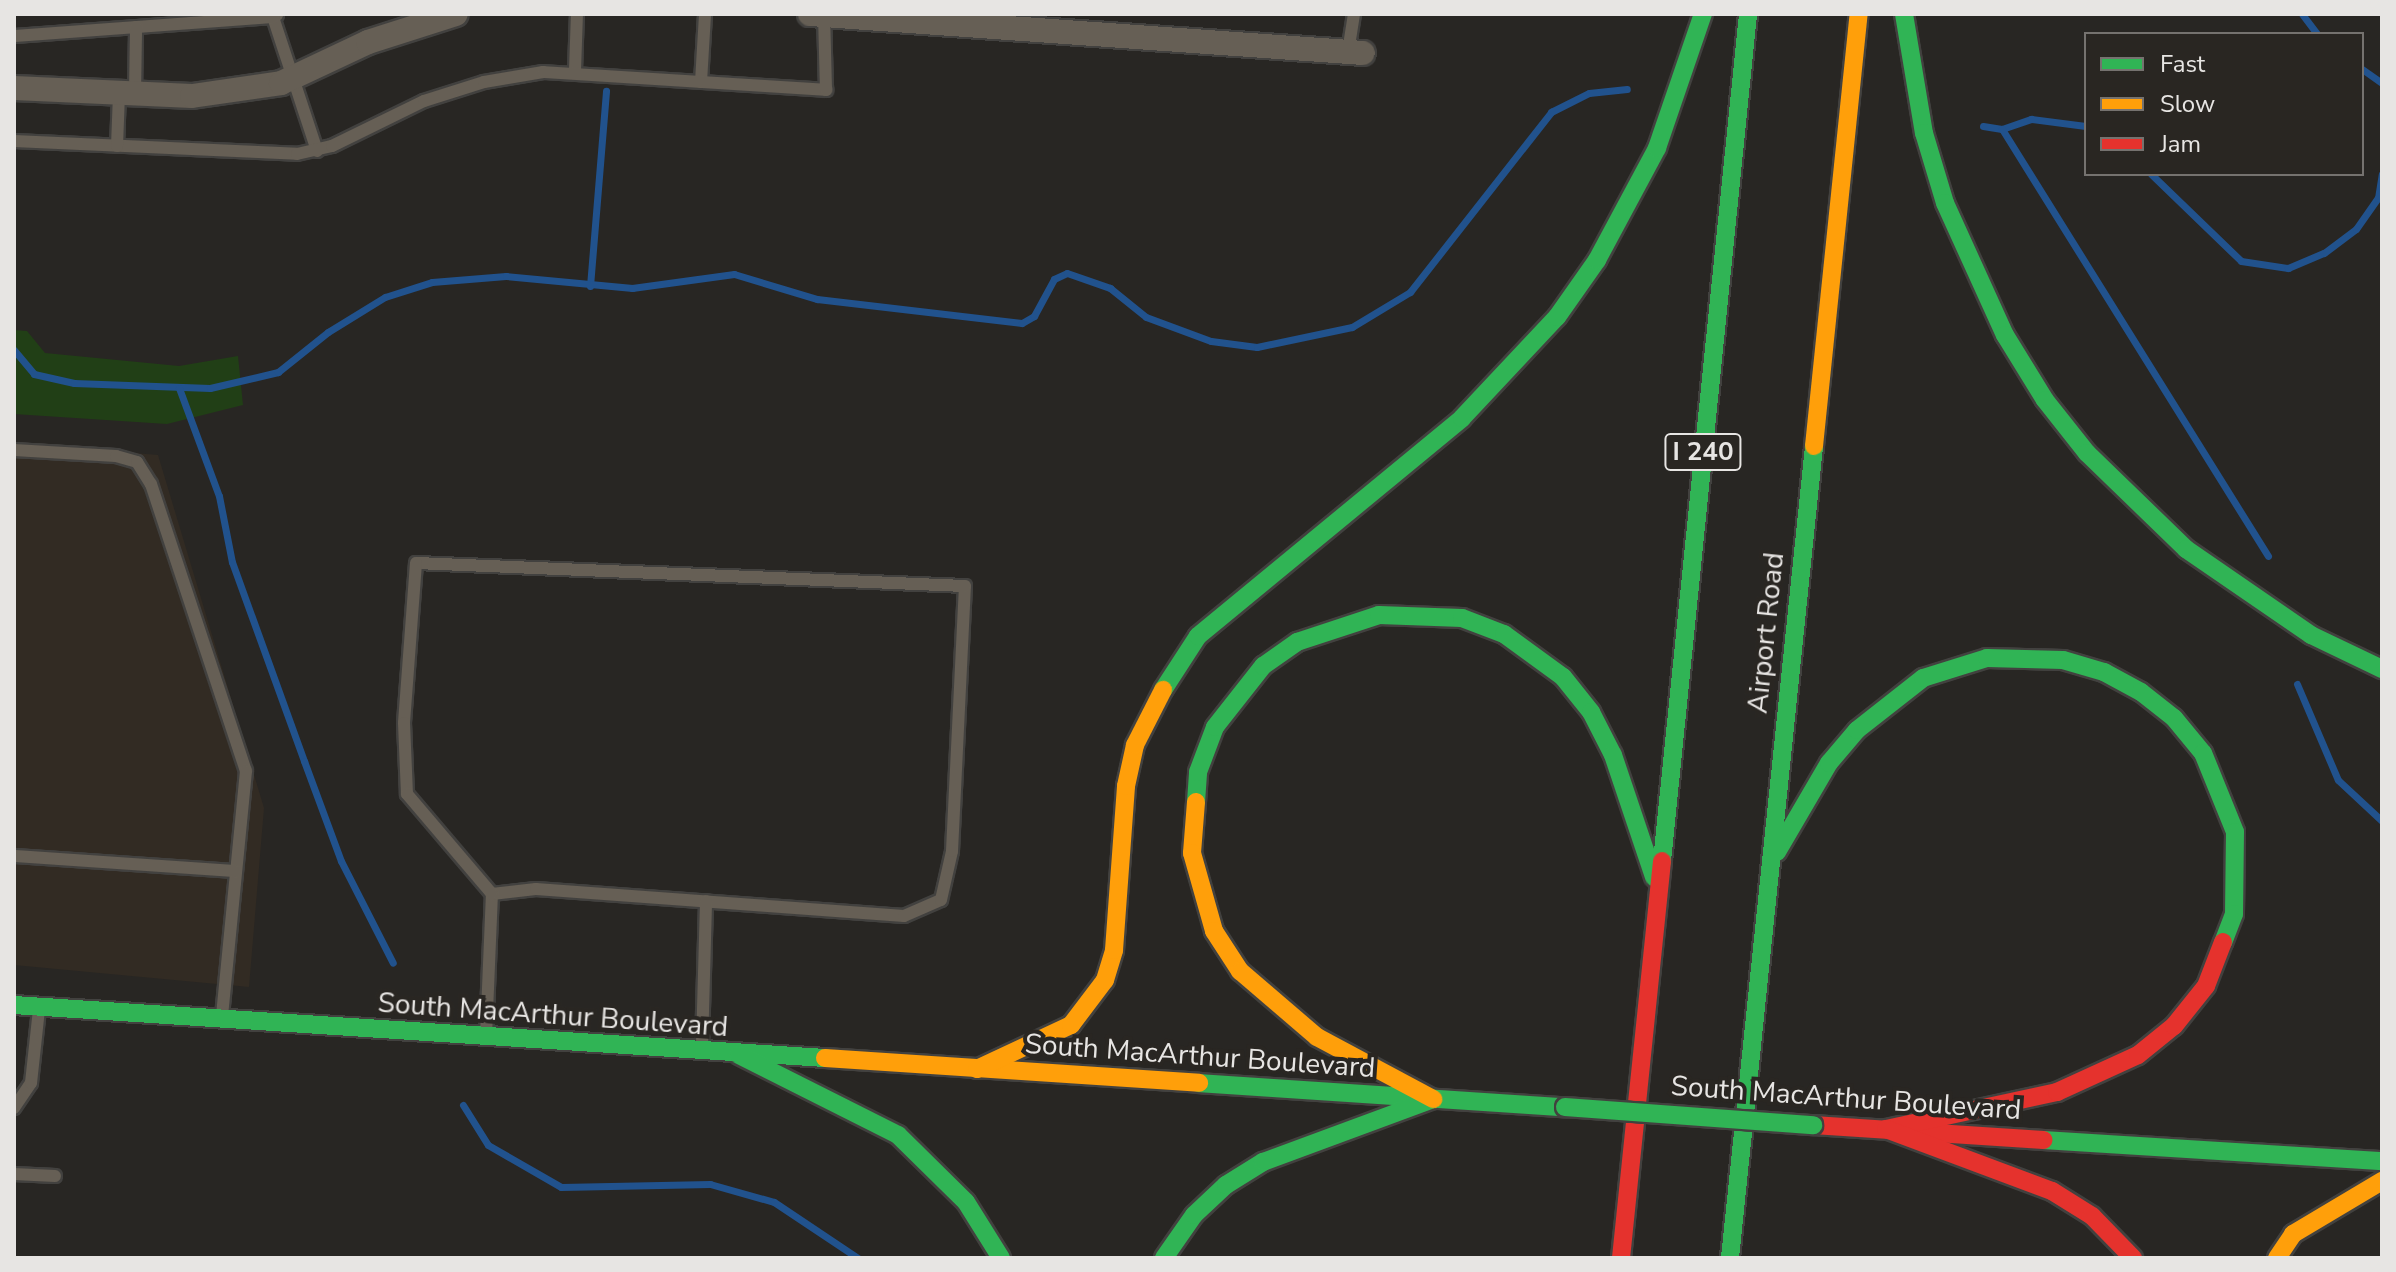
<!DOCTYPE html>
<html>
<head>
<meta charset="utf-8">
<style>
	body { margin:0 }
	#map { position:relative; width:2396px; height:1272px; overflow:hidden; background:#282623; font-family:"Nunito Sans",sans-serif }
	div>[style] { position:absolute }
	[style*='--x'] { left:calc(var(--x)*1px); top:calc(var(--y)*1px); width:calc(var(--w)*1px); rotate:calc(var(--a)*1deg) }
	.built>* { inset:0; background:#322b23 }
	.green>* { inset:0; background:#213f16 }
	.stream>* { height:7px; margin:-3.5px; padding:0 3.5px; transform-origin:3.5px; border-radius:3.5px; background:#21528d }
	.roads { filter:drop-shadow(2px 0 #42413f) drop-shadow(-2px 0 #42413f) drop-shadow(0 2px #42413f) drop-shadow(0 -2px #42413f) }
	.lane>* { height:12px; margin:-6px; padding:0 6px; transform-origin:6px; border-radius:6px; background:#665f55 }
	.street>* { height:24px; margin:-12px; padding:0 12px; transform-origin:12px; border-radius:12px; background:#665f55 }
	.fast>* { height:18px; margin:-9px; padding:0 9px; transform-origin:9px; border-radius:9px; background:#30b455 }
	.slow>* { height:18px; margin:-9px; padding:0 9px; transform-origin:9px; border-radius:9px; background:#ff9f0a }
	.jam>* { height:18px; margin:-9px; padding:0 9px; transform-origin:9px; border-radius:9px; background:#e5322d }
	.bridges { filter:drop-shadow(2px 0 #42413f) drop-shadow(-2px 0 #42413f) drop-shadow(0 2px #42413f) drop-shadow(0 -2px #42413f) }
	.fast-bridge>* { height:18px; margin:-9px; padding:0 9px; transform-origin:9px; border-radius:9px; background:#30b455 }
	span { translate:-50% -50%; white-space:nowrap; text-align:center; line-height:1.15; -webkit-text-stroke:8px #292622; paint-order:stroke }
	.shield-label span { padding:2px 6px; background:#292622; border:2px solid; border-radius:6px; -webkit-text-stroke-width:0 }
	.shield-label { font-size:26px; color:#e7e5e3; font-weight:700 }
	.street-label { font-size:28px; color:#e7e5e3 }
	.frame { position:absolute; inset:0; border:16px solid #e7e5e3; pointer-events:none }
	.legend { position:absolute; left:2084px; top:32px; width:280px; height:144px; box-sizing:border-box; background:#292622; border:2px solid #75726f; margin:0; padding:10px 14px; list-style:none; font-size:24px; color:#e7e5e3 }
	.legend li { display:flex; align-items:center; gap:16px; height:40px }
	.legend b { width:40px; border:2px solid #75726f }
</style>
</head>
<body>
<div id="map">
	<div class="built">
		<i style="clip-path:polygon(14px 443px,158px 455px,264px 808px,249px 987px,14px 965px)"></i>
	</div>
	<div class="green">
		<i style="clip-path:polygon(14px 330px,27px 331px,45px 353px,179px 366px,238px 356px,243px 405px,167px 424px,14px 414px)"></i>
	</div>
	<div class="stream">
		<i style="--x:2302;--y:14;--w:25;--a:53"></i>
		<i style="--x:2362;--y:69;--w:24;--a:35"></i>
		<i style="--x:1983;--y:126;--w:19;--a:9"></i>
		<i style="--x:2002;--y:129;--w:31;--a:-19"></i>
		<i style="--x:2031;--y:119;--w:55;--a:7.3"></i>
		<i style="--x:2002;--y:129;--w:503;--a:58.08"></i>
		<i style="--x:2151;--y:174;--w:125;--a:44"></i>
		<i style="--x:2241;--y:261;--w:48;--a:8.5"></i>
		<i style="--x:2288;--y:268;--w:39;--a:-23"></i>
		<i style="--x:2324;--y:253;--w:40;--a:-37"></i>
		<i style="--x:2356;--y:229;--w:38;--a:-55"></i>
		<i style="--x:2378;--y:198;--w:24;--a:-81"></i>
		<i style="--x:590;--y:286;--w:196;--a:-85.3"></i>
		<i style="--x:14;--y:350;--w:31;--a:50"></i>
		<i style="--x:34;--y:374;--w:41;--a:12.7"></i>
		<i style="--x:74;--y:383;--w:136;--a:2.1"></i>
		<i style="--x:210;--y:388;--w:70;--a:-13.2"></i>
		<i style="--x:278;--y:372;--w:64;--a:-38.7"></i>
		<i style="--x:328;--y:332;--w:67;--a:-31.6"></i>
		<i style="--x:385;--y:297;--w:49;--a:-17.7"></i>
		<i style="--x:432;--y:282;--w:74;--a:-4.6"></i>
		<i style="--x:506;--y:276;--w:127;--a:5.4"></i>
		<i style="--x:632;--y:288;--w:103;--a:-7.8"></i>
		<i style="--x:734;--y:274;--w:87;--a:16.8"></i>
		<i style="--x:817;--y:299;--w:206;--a:6.7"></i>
		<i style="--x:1022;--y:323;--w:14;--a:-30"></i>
		<i style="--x:1034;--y:316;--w:42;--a:-61.6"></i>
		<i style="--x:1054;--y:279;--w:14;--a:-25"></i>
		<i style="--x:1067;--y:273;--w:46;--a:19.2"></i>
		<i style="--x:1110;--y:288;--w:46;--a:38.9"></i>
		<i style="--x:1146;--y:317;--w:69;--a:20.3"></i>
		<i style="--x:1211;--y:341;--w:46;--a:7.4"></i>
		<i style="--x:1257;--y:347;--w:97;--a:-11.9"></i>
		<i style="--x:1352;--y:327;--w:68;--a:-31.1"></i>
		<i style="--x:1410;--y:292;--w:229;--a:-51.9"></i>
		<i style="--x:1551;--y:112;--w:42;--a:-26.6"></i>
		<i style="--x:1589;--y:93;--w:38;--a:-6"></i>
		<i style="--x:179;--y:388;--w:115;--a:69.7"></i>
		<i style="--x:219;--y:496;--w:67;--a:78.9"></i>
		<i style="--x:232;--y:562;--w:212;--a:70.1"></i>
		<i style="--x:304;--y:761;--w:107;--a:69.7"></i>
		<i style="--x:341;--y:861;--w:114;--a:63"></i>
		<i style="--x:2297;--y:684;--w:104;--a:66.9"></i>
		<i style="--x:2338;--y:780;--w:60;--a:43"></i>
		<i style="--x:463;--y:1105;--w:47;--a:58"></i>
		<i style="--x:488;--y:1145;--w:84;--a:29.9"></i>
		<i style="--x:561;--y:1187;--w:149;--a:-1.2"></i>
		<i style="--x:710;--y:1184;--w:66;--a:15.7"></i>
		<i style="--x:774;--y:1202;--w:101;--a:33.7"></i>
	</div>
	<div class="roads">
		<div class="lane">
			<i style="--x:277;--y:15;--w:4;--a:153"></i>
			<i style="--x:273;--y:17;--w:141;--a:71.8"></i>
			<i style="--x:14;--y:36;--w:260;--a:-4.2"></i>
			<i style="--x:1348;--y:52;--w:38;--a:-81"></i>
			<i style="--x:575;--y:70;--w:56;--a:-88"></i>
			<i style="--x:701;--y:82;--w:68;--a:-86.6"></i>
			<i style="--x:135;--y:94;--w:67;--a:-89.1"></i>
			<i style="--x:14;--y:141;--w:283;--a:2.6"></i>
			<i style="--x:297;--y:154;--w:36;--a:-13"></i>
			<i style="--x:332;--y:146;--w:102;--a:-26.1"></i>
			<i style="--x:424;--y:101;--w:63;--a:-17.6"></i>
			<i style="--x:484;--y:82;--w:60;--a:-9.6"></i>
			<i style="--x:543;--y:72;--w:284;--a:3.6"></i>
			<i style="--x:826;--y:90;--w:75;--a:-91.5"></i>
			<i style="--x:117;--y:146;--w:52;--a:-87.8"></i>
			<i style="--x:14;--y:450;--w:102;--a:3.4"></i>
			<i style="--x:116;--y:456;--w:22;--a:16"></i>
			<i style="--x:137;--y:462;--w:26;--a:58"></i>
			<i style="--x:151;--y:484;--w:302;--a:71.7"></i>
			<i style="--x:246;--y:771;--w:244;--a:95.6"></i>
			<i style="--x:14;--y:856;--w:222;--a:3.9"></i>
			<i style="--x:486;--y:1036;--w:142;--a:-87.6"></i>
			<i style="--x:492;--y:894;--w:44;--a:-6.5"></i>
			<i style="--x:536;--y:889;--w:369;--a:4.2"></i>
			<i style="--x:904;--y:916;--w:40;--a:-23.4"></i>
			<i style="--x:941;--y:900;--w:50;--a:-77.3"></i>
			<i style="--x:952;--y:851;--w:265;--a:-87.2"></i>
			<i style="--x:965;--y:586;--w:549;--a:-177.6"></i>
			<i style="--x:416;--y:563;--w:160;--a:94.3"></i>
			<i style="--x:404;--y:723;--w:71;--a:87.6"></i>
			<i style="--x:407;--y:794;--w:131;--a:49.6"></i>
			<i style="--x:702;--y:1046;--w:145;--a:-88.4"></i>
			<i style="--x:14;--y:1108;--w:30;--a:-56"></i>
			<i style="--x:31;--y:1083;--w:74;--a:-83.8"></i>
			<i style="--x:14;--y:1174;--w:41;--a:2.8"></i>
		</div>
		<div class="street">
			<i style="--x:810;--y:14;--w:554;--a:4.03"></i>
			<i style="--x:14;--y:88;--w:178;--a:2.6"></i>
			<i style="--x:192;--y:96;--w:90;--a:-8.3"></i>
			<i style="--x:281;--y:83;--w:96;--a:-25.2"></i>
			<i style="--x:368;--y:42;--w:92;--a:-17.7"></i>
		</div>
		<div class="fast">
			<i style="--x:1904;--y:14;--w:121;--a:80.5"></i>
			<i style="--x:1924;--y:133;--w:73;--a:73.3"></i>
			<i style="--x:1945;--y:203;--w:145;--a:65.6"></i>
			<i style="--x:2005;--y:335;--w:76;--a:58.4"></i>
			<i style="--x:2045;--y:400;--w:68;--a:51.6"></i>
			<i style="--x:2087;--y:453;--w:138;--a:44.1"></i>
			<i style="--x:2186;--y:549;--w:152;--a:34.5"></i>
			<i style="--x:2311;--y:635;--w:79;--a:25.6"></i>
			<i style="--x:1163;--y:690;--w:64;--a:-57.1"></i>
			<i style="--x:1198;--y:636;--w:342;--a:-39.5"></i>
			<i style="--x:1462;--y:418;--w:139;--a:-46.8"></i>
			<i style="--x:1557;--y:317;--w:70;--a:-54.9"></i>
			<i style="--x:1597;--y:260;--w:127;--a:-61.8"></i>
			<i style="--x:1657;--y:148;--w:142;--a:-71.1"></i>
			<i style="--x:1196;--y:802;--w:30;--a:-86"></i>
			<i style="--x:1198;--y:772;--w:48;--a:-69.3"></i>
			<i style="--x:1215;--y:727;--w:78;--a:-51.8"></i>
			<i style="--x:1263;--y:666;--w:42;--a:-35.2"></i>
			<i style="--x:1297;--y:642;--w:86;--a:-18.2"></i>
			<i style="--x:1379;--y:615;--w:83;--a:2.1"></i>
			<i style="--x:1462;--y:618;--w:45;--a:20.9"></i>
			<i style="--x:1504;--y:634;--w:73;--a:36.1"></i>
			<i style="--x:1563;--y:677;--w:45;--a:51.3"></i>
			<i style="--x:1591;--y:712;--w:48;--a:62.9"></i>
			<i style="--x:1613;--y:755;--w:129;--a:71.4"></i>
			<i style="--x:1777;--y:852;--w:103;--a:-59.7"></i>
			<i style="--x:1829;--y:763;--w:43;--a:-49.7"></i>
			<i style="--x:1857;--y:730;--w:84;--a:-38.2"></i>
			<i style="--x:1923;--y:678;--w:67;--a:-17.4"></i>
			<i style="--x:1987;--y:658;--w:76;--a:1.5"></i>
			<i style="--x:2063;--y:660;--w:43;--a:16.3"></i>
			<i style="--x:2104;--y:672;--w:42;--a:28.4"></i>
			<i style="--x:2141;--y:692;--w:42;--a:38.2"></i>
			<i style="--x:2174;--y:718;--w:45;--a:50.4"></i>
			<i style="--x:2203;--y:753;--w:85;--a:67.9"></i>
			<i style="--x:2235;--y:832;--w:82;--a:90.7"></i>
			<i style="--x:2234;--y:914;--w:30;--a:111"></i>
			<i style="--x:1662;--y:861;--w:851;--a:-84.2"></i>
			<i style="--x:14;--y:1005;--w:813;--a:3.74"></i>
			<i style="--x:739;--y:1055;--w:178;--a:26.7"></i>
			<i style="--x:898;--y:1135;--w:95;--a:44.6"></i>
			<i style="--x:966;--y:1202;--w:66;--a:58"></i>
			<i style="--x:1199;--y:1083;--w:367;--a:3.8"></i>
			<i style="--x:2044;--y:1140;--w:339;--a:3.6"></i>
			<i style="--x:1164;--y:1258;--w:52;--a:-55.1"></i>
			<i style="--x:1194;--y:1215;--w:44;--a:-43.2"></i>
			<i style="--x:1226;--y:1185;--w:44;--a:-31.9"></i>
			<i style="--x:1263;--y:1162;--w:181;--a:-20.3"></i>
			<i style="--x:1730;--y:1258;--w:816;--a:-84.09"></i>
		</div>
		<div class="slow">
			<i style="--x:1814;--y:446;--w:434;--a:-84.1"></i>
			<i style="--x:1196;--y:802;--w:51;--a:94.5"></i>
			<i style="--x:1192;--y:853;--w:81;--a:74.2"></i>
			<i style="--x:1214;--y:931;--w:48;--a:57"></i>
			<i style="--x:1240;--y:971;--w:101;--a:40.6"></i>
			<i style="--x:1317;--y:1037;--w:132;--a:28.1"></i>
			<i style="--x:825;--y:1058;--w:375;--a:3.8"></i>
			<i style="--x:977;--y:1069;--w:104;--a:-25.1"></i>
			<i style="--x:1071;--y:1025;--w:56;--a:-52.9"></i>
			<i style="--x:1105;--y:980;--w:31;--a:-73"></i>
			<i style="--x:1114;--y:950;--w:164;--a:-85.8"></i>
			<i style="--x:1126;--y:786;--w:42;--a:-77.6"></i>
			<i style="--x:1135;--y:745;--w:62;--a:-63"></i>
			<i style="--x:2277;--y:1258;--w:29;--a:-56"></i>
			<i style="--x:2293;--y:1234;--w:104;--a:-30.8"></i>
		</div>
		<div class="jam">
			<i style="--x:1813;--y:1125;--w:231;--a:3.7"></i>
			<i style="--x:1886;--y:1129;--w:175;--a:-12.2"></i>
			<i style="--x:2057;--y:1092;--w:89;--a:-24.6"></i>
			<i style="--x:2138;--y:1055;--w:46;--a:-38.9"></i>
			<i style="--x:2174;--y:1026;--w:51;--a:-51.3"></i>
			<i style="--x:2206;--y:986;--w:47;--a:-68.9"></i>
			<i style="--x:1886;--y:1129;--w:177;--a:20.5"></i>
			<i style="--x:2052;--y:1191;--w:47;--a:32"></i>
			<i style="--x:2092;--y:1216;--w:59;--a:45.7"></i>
			<i style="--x:1621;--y:1258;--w:399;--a:-84.1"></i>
		</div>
	</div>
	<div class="bridges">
		<div class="fast-bridge">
			<i style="--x:1565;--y:1107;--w:249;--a:4.2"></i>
		</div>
	</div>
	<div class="shield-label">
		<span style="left:1703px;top:452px">I 240</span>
	</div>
	<div class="street-label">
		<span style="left:1766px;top:633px;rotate:-84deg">Airport Road</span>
		<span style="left:553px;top:1015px;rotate:4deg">South MacArthur Boulevard</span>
		<span style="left:1200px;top:1056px;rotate:4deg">South MacArthur Boulevard</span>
		<span style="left:1846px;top:1098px;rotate:4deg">South MacArthur Boulevard</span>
	</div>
	<div class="frame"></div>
	<ul class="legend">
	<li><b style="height:10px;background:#30b455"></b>Fast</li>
	<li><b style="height:10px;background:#ff9f0a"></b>Slow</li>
	<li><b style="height:10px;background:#e5322d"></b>Jam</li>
	</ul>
</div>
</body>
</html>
